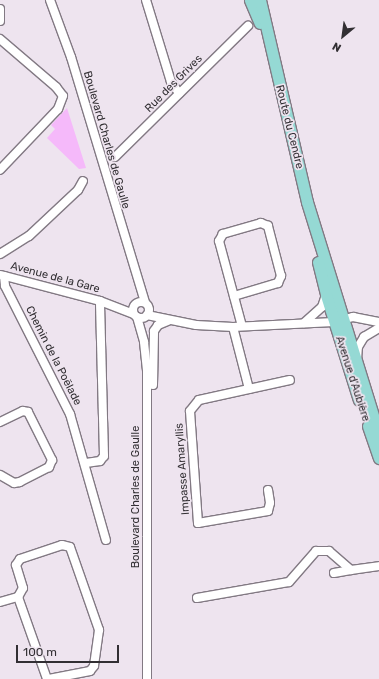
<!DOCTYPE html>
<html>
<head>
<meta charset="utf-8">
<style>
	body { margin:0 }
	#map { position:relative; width:379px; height:679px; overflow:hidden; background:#eee4ef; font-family:Rubik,sans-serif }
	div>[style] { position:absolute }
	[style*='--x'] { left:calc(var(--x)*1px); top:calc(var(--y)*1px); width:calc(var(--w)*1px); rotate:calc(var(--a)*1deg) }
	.green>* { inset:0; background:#f5b9fa }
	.roads { filter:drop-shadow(1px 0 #827983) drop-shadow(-1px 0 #827983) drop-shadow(0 1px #827983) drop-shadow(0 -1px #827983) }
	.minor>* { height:8px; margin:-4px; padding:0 4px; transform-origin:4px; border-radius:4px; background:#fff }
	.minor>.ring { margin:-4px; padding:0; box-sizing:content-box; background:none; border:8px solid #fff; border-radius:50% }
	.major>* { height:11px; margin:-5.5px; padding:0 5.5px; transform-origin:5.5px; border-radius:5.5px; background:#95d9d4 }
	span { translate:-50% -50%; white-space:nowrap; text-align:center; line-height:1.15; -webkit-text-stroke:3.5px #eee4ef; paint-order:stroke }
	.street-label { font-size:11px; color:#322f33 }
	.north { position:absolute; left:323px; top:16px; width:40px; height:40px; -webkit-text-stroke:3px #eee4ef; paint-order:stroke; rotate:209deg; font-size:11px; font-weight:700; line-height:16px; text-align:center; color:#322f33 }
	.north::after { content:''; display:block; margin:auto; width:14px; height:18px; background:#322f33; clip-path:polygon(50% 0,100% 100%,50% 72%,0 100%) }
	.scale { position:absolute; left:16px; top:645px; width:103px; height:18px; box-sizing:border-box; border:2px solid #322f33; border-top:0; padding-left:5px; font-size:12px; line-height:14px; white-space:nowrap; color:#322f33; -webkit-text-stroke:3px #eee4ef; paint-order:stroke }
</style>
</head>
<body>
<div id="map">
	<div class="green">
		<i style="clip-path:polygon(67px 108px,86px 168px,79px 169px,47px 138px,55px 129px,51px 125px)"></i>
	</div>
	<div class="roads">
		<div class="minor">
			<i style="--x:50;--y:0;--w:61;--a:69.8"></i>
			<i style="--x:71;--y:57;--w:256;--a:73.2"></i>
			<i style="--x:146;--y:0;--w:86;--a:73"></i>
			<i style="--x:171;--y:82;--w:14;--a:54"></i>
			<i style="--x:0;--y:9;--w:12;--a:90"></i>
			<i style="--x:0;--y:39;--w:74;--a:40.6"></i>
			<i style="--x:56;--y:87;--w:11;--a:52"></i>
			<i style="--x:63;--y:96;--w:14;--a:111"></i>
			<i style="--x:58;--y:109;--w:84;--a:133.6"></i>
			<i style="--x:115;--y:157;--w:187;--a:-44.6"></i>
			<i style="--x:0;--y:254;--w:34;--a:-32"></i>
			<i style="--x:29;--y:236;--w:67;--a:-43.2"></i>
			<i style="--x:78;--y:190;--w:10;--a:-61"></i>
			<i style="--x:1;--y:275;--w:102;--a:14.7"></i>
			<i style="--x:100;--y:301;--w:36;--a:21"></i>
			<i style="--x:4;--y:276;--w:10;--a:84"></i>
			<i style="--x:5;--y:286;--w:144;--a:63.1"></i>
			<i style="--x:70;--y:414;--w:131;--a:74.1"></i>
			<i style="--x:234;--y:296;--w:46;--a:-16.5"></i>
			<i style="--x:278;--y:283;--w:8;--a:-67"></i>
			<i style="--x:281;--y:276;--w:52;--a:-104.6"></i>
			<i style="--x:268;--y:226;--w:8;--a:-157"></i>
			<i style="--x:261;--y:223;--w:40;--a:164"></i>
			<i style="--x:223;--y:234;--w:8;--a:120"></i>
			<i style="--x:219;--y:241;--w:88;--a:74.9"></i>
			<i class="ring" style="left:133px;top:302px;width:8px;height:8px"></i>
			<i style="--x:147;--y:315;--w:50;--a:11.5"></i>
			<i style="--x:196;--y:325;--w:37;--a:3"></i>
			<i style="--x:233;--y:327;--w:101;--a:-2.8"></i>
			<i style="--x:334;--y:322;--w:20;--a:-15"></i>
			<i style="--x:353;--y:317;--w:26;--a:11"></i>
			<i style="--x:137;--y:317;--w:26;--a:74"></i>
			<i style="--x:144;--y:342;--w:29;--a:84"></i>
			<i style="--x:147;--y:371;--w:308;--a:90"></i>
			<i style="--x:304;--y:323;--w:24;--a:-42"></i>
			<i style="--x:322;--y:307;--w:13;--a:-72"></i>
			<i style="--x:233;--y:327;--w:64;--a:75.5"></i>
			<i style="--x:357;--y:360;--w:13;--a:-86"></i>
			<i style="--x:358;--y:347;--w:12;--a:-59"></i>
			<i style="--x:364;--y:337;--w:17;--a:-31"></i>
			<i style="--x:153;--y:385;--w:54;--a:-88.9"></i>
			<i style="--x:154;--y:331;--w:7;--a:-56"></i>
			<i style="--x:158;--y:325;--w:11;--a:-22"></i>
			<i style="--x:0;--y:422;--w:25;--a:-26"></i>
			<i style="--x:23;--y:411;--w:5;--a:11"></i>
			<i style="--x:28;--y:412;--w:54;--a:63.4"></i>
			<i style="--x:52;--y:460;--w:8;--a:113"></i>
			<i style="--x:49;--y:467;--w:33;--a:153"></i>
			<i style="--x:20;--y:482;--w:6;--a:171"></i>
			<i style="--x:14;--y:483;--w:16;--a:-150"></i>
			<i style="--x:86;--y:463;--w:14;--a:-8"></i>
			<i style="--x:100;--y:461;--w:6;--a:-51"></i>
			<i style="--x:104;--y:456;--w:155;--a:-91.5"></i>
			<i style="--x:268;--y:490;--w:13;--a:81"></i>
			<i style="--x:270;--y:503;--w:8;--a:104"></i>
			<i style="--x:268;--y:511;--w:71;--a:170.3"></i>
			<i style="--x:198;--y:523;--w:112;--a:-94.1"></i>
			<i style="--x:190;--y:411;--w:14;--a:-51"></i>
			<i style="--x:199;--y:400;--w:93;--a:-12.4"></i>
			<i style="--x:334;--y:573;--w:17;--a:-10"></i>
			<i style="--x:18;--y:597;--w:10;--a:-61"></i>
			<i style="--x:23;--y:588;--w:24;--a:-107"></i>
			<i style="--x:16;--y:565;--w:7;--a:-56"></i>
			<i style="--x:20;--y:559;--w:44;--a:-18.4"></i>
			<i style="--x:62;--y:545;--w:8;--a:14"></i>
			<i style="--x:70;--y:547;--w:88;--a:70.7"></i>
			<i style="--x:99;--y:630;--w:36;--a:98"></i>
			<i style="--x:94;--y:666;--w:6;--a:129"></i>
			<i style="--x:90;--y:671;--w:42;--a:169"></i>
			<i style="--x:197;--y:598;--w:93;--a:-9.9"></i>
			<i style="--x:289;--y:582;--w:41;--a:-48.9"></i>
			<i style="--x:316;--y:551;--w:13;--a:0"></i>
			<i style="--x:329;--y:551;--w:29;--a:41"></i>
			<i style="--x:351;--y:570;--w:28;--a:-8"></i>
			<i style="--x:0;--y:602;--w:19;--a:-16"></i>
			<i style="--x:18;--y:597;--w:87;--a:70.5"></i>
		</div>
		<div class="major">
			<i style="--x:250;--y:0;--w:25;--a:67"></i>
			<i style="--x:260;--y:0;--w:207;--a:76.9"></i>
			<i style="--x:307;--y:202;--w:244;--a:72.8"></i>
			<i style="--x:318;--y:262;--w:34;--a:76"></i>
			<i style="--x:326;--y:295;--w:110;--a:72.6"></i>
			<i style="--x:368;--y:426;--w:34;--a:71"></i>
		</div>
	</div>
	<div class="street-label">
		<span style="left:174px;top:84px;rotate:-45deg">Rue des Grives</span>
		<span style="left:289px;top:127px;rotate:76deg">Route du Cendre</span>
		<span style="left:106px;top:140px;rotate:74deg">Boulevard Charles de Gaulle</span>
		<span style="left:55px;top:278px;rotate:15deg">Avenue de la Gare</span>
		<span style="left:53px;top:356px;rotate:63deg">Chemin de la Poëlade</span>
		<span style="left:352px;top:379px;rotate:72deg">Avenue d'Aubière</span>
		<span style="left:183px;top:469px;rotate:-94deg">Impasse Amaryllis</span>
		<span style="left:136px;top:497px;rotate:-90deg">Boulevard Charles de Gaulle</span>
	</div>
	<div class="north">N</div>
	<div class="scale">100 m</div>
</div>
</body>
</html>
